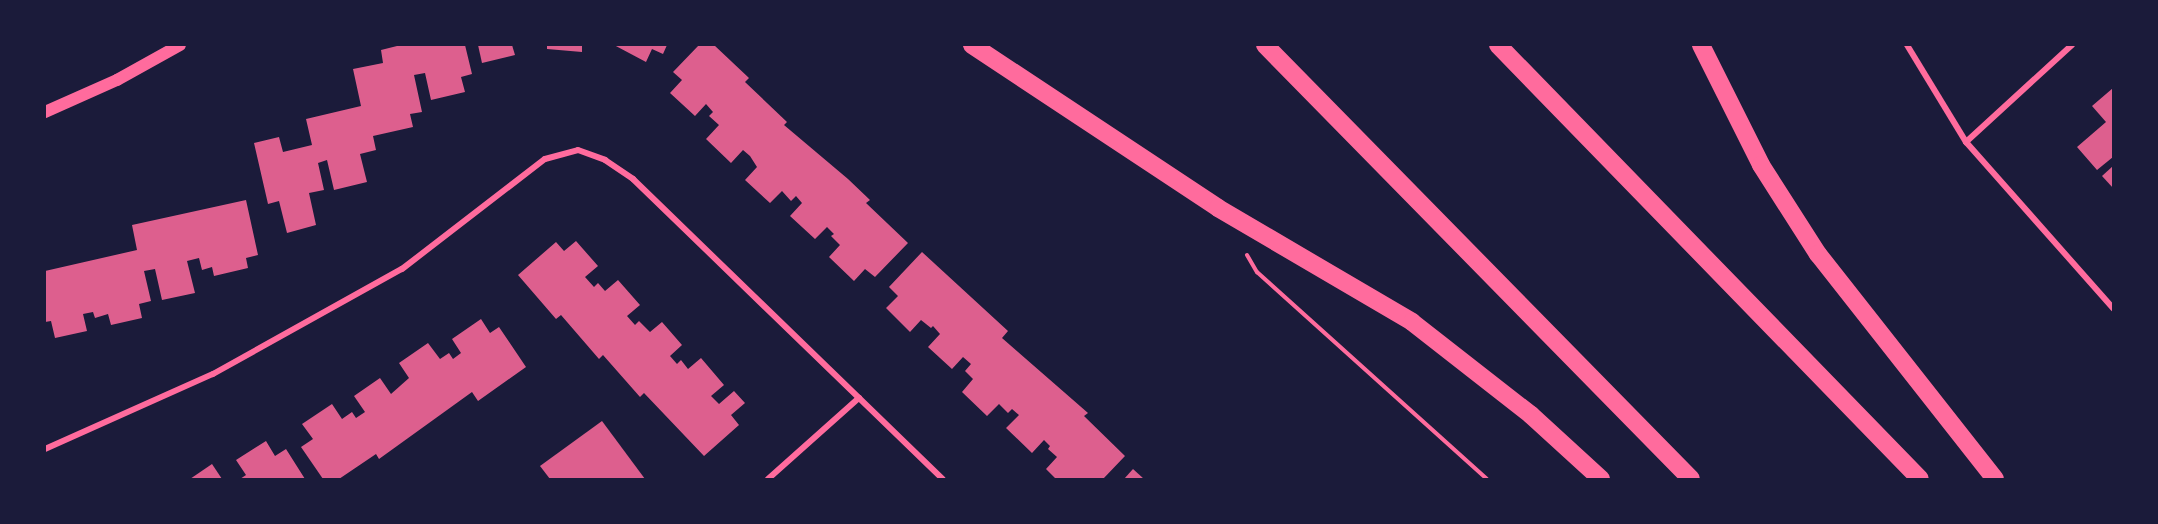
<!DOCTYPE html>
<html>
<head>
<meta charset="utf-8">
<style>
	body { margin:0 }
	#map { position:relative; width:2158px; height:524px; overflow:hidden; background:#1b1b3a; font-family:"Space Grotesk",sans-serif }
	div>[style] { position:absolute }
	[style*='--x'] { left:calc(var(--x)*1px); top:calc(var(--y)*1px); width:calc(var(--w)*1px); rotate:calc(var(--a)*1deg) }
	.building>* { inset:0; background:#dd5f8e }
	.path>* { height:4px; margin:-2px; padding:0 2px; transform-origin:2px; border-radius:2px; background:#ff6b9d }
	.minor>* { height:6px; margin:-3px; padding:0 3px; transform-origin:3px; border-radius:3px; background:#ff6b9d }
	.secondary>* { height:12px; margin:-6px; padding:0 6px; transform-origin:6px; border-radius:6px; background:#ff6b9d }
	.motorway>* { height:18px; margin:-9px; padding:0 9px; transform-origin:9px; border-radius:9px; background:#ff6b9d }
	span { translate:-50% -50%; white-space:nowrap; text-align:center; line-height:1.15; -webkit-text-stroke:6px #1b1b3a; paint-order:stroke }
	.frame { position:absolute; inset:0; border:46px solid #1b1b3a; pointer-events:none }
</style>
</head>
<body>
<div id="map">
	<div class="building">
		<i style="clip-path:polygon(401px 45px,465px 45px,472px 74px,461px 77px,465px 92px,431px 100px,425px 73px,414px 75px,422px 112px,410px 114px,413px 127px,373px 136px,376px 150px,360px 154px,367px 182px,334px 190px,327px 160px,318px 163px,324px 190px,309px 193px,316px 225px,287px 233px,279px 201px,268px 204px,254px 143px,279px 137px,283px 152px,312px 145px,306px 119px,361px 106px,353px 69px,383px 63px,381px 50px)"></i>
		<i style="clip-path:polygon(478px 45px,512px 45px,515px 55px,482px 63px)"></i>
		<i style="clip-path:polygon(547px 45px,582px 45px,582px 52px,547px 49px)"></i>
		<i style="clip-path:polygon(614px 45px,667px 45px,663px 54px,652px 49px,646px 62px)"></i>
		<i style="clip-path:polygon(699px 45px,714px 45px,749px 78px,745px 82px,787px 122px,784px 125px,848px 179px,870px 200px,866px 203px,908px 243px,875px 277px,865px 269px,854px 281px,829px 257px,840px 245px,831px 236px,834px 234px,827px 227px,815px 239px,790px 216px,802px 203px,796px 196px,791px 201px,782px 191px,770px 203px,745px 180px,757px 167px,750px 156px,743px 150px,731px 163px,706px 139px,719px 125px,709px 116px,713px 112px,706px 104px,695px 116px,670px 93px,682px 80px,673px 72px)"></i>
		<i style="clip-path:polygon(2113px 88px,2113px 157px,2097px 170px,2077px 147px,2106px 122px,2092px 106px)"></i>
		<i style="clip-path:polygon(2113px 166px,2113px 188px,2102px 176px)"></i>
		<i style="clip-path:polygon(246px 200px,258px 255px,246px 258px,248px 268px,214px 276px,212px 267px,202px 270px,199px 258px,187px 261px,195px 293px,162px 300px,155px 269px,144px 271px,151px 301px,139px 304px,142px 318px,111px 325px,108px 314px,95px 318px,93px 312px,83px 314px,87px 331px,55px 338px,51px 321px,45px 322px,45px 271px,137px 250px,132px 225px)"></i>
		<i style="clip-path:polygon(576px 241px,598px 266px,585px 277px,594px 287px,598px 283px,605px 291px,618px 280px,640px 305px,627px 316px,635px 325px,639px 321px,650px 332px,662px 322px,682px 345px,670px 356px,677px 364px,681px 360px,688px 369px,701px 358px,724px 385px,711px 396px,719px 404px,734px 391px,745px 403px,731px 415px,739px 425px,704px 456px,644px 393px,640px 397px,603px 355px,599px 359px,561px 315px,556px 319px,518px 275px,556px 242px,564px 251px)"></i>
		<i style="clip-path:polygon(922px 252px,1008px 331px,1002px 338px,1088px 413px,1084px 416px,1125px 456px,1103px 479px,1056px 479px,1046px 469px,1057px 457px,1048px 449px,1050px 446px,1044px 440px,1032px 453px,1006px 428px,1019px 415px,1012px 409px,1008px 413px,999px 404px,987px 416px,962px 392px,973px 379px,965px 371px,971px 364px,963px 357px,952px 369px,928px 347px,940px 334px,933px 326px,931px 328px,921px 320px,910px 332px,886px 308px,898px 296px,889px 287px)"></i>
		<i style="clip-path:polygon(481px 319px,490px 333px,499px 327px,526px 367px,478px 401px,472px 392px,379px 459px,376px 454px,339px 479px,323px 479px,301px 447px,313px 439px,302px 424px,332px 404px,342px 419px,352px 412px,356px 418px,365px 412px,354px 396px,380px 378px,391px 394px,409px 378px,399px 363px,428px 343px,440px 359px,449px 353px,453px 359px,461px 353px,452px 339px)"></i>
		<i style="clip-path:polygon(602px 421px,645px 479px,550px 479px,540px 466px)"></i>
		<i style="clip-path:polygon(266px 441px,275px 456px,286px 449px,305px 479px,240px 479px,246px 475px,236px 460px)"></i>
		<i style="clip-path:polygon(212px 464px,222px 479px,190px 479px)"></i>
		<i style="clip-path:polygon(1133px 469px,1144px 479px,1124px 479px)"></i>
	</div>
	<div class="path">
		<i style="--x:1247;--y:255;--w:20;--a:60"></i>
		<i style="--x:1257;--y:272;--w:309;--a:42"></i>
	</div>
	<div class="minor">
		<i style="--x:1907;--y:45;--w:114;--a:58.7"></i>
		<i style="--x:1966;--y:142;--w:222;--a:48.5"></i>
		<i style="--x:1966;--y:142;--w:144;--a:-42.5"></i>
		<i style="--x:45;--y:449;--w:184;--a:-24.1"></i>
		<i style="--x:213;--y:374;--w:216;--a:-29.1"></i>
		<i style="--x:402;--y:269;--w:180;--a:-37.6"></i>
		<i style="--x:545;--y:159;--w:34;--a:-15"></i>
		<i style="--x:578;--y:150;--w:29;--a:20"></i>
		<i style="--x:605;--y:160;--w:34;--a:34"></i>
		<i style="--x:633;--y:179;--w:431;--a:44.1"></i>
		<i style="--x:768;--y:479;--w:122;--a:-41.7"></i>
	</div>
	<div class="secondary">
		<i style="--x:45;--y:112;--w:79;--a:-24"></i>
		<i style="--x:117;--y:80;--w:72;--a:-29.1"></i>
	</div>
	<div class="motorway">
		<i style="--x:972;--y:45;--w:295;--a:33.5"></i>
		<i style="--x:1218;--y:208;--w:225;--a:30.4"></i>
		<i style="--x:1412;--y:322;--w:151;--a:38"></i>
		<i style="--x:1531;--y:415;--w:95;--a:42.4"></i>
		<i style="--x:1265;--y:45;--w:608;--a:45.53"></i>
		<i style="--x:1498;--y:45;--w:605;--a:45.8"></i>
		<i style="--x:1701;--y:45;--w:134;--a:63.4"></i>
		<i style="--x:1761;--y:165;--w:106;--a:57.4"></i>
		<i style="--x:1818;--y:254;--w:286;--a:51.8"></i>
	</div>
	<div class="frame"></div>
</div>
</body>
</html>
